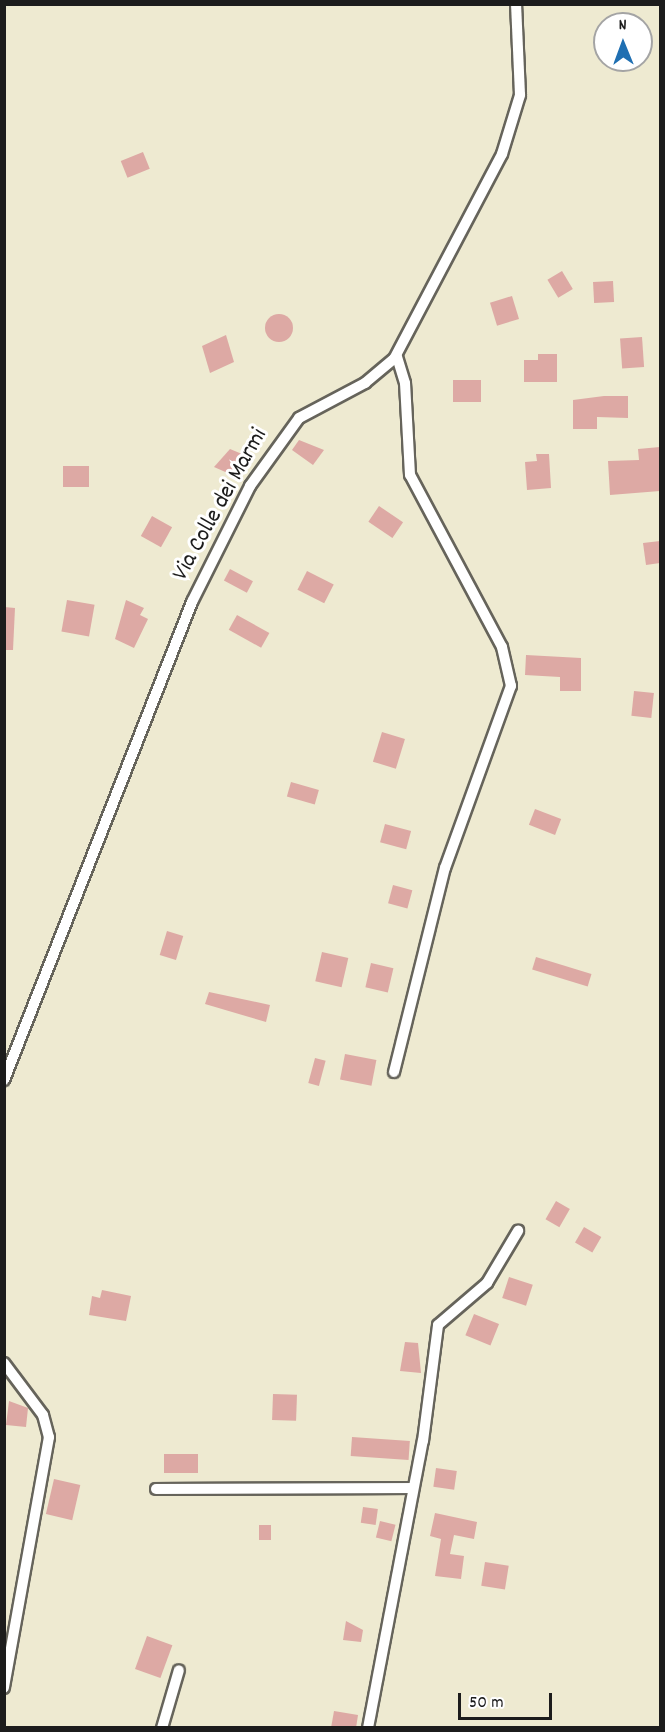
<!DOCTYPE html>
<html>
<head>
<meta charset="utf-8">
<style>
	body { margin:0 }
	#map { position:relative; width:665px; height:1732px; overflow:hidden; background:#eeead1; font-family:Dekko,sans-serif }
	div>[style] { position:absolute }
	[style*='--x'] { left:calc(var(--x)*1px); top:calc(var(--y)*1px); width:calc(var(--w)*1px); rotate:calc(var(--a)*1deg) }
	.building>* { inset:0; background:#dda9a4; transform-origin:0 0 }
	.round { border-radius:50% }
	.roads { filter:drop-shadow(2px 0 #66645b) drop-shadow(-2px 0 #66645b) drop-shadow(0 2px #66645b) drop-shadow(0 -2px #66645b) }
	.street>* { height:10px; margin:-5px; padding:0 5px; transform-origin:5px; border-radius:5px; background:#fff }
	span { translate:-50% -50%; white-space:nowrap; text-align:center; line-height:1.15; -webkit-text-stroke:6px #fff; paint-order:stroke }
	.street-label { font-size:24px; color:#1c1c1c }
	.frame { position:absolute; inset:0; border:6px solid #1c1c1c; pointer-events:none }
	.north { position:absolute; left:593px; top:12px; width:60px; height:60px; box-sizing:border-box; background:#fff; border:2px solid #a4a4a4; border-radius:50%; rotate:359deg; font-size:16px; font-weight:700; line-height:24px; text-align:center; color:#1c1c1c }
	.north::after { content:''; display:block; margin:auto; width:21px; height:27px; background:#1f6fb2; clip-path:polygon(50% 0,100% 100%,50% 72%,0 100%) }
	.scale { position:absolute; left:458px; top:1693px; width:94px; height:27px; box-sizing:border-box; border:3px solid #1c1c1c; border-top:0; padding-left:8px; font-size:18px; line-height:21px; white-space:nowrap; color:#1c1c1c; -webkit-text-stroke:4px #fff; paint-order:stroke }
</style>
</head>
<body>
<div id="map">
	<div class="building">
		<i style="left:143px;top:152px;width:18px;height:24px;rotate:68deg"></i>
		<i style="left:562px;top:271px;width:21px;height:17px;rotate:59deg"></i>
		<i style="left:613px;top:281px;width:21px;height:20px;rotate:87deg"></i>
		<i style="left:512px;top:296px;width:24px;height:23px;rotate:73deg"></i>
		<i class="round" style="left:265px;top:314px;width:28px;height:28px"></i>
		<i style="clip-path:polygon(226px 335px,234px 362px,210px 373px,202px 346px)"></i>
		<i style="left:642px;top:337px;width:30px;height:22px;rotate:86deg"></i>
		<i style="clip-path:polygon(538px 354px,557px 354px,557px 382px,524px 382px,524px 360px,538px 360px)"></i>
		<i style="left:453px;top:380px;width:28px;height:22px"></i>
		<i style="clip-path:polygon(604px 396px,628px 396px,628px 418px,597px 417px,597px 429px,573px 429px,573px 400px)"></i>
		<i style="clip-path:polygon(299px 440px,324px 450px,313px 465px,292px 450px)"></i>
		<i style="clip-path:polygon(660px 447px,660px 491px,610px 495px,608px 461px,639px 460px,638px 449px)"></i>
		<i style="clip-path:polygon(230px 449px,242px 454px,230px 474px,214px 467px)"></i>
		<i style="clip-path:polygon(536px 454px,549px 454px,551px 488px,527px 490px,525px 462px,537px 461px)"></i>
		<i style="left:63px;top:466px;width:26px;height:21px"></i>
		<i style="left:379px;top:506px;width:29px;height:19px;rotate:34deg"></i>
		<i style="left:152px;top:516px;width:23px;height:23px;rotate:29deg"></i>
		<i style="clip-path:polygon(660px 541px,660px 563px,646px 565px,643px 543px)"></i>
		<i style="left:230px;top:569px;width:26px;height:13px;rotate:28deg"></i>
		<i style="left:307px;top:571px;width:30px;height:21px;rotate:27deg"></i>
		<i style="left:67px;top:600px;width:28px;height:32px;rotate:10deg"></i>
		<i style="clip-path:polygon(126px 600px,144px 608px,140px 615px,148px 619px,134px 648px,115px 639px)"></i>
		<i style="clip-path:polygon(4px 607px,15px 608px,13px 650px,4px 650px)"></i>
		<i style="left:237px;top:615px;width:37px;height:17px;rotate:29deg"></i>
		<i style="clip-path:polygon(526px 655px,581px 658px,581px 691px,560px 691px,560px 677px,525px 675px)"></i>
		<i style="left:634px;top:691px;width:20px;height:25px;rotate:6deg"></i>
		<i style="left:382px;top:732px;width:24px;height:31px;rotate:17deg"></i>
		<i style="left:291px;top:782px;width:29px;height:15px;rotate:16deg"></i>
		<i style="left:535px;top:809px;width:28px;height:17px;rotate:21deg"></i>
		<i style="left:385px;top:824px;width:27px;height:19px;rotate:15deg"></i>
		<i style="left:393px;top:885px;width:20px;height:19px;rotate:15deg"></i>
		<i style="left:167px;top:931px;width:17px;height:25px;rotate:17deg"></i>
		<i style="left:322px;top:952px;width:27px;height:30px;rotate:13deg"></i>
		<i style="left:536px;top:957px;width:58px;height:13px;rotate:17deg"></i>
		<i style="left:371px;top:963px;width:23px;height:25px;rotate:13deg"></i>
		<i style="clip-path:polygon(209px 992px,270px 1005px,266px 1022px,205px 1004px)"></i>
		<i style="left:345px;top:1054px;width:32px;height:26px;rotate:11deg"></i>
		<i style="left:315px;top:1058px;width:11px;height:26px;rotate:15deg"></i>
		<i style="left:556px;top:1201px;width:16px;height:21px;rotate:30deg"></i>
		<i style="left:584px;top:1227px;width:20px;height:18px;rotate:30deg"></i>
		<i style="left:509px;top:1277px;width:25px;height:22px;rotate:18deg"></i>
		<i style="clip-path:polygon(102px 1290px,131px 1296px,126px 1321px,89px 1315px,92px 1296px,100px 1298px)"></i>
		<i style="left:474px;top:1314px;width:27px;height:23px;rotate:22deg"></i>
		<i style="clip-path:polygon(405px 1342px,418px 1343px,421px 1373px,400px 1371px)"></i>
		<i style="left:273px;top:1394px;width:24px;height:26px;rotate:2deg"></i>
		<i style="clip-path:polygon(9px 1401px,28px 1408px,26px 1427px,6px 1425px)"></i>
		<i style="left:352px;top:1437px;width:58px;height:19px;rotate:4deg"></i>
		<i style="left:164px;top:1454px;width:34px;height:19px"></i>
		<i style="left:436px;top:1468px;width:21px;height:19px;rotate:8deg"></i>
		<i style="left:54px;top:1479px;width:27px;height:36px;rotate:13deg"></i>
		<i style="left:363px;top:1507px;width:15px;height:16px;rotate:8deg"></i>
		<i style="clip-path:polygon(435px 1513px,477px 1522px,474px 1539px,454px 1535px,450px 1554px,464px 1556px,461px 1579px,435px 1576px,441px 1539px,430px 1536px)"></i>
		<i style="left:380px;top:1521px;width:16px;height:17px;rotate:14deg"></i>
		<i style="left:259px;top:1525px;width:12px;height:15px"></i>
		<i style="left:485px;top:1562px;width:24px;height:24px;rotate:9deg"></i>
		<i style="clip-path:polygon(346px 1621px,363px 1630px,361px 1642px,343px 1640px)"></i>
		<i style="left:147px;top:1636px;width:27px;height:35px;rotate:20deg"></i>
		<i style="clip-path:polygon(334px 1711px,358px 1715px,356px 1728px,331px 1728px)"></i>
	</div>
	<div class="roads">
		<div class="street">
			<i style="--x:394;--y:1072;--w:210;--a:-76"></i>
			<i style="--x:445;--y:868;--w:194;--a:-70.1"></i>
			<i style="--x:511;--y:686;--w:40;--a:-103"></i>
			<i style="--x:502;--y:647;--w:195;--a:-118.1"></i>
			<i style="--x:410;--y:475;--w:92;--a:-93.1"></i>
			<i style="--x:405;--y:383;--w:28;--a:-107"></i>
			<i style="--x:4;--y:1080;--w:514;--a:-68.53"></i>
			<i style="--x:192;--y:602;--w:130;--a:-63.4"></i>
			<i style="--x:250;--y:486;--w:84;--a:-54.2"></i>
			<i style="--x:299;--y:418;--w:75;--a:-27.9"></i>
			<i style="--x:365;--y:383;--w:38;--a:-40"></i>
			<i style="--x:394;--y:359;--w:232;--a:-62.2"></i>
			<i style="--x:502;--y:154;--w:62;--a:-73"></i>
			<i style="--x:520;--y:95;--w:91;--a:-92.5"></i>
			<i style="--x:4;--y:1363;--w:65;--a:53.1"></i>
			<i style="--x:43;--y:1415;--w:23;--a:75"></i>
			<i style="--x:49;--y:1437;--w:255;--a:100.2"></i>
			<i style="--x:156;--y:1489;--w:257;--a:-0.2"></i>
			<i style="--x:162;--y:1728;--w:60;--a:-73.7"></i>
			<i style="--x:368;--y:1728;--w:292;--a:-79.2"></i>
			<i style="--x:423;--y:1441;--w:117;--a:-82.6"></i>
			<i style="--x:438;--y:1325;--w:65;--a:-40.6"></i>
			<i style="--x:487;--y:1283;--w:61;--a:-59.2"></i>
		</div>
	</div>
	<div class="street-label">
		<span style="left:221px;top:505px;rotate:-61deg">Via Colle dei Marmi</span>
	</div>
	<div class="frame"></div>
	<div class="north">N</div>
	<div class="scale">50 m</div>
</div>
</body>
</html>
